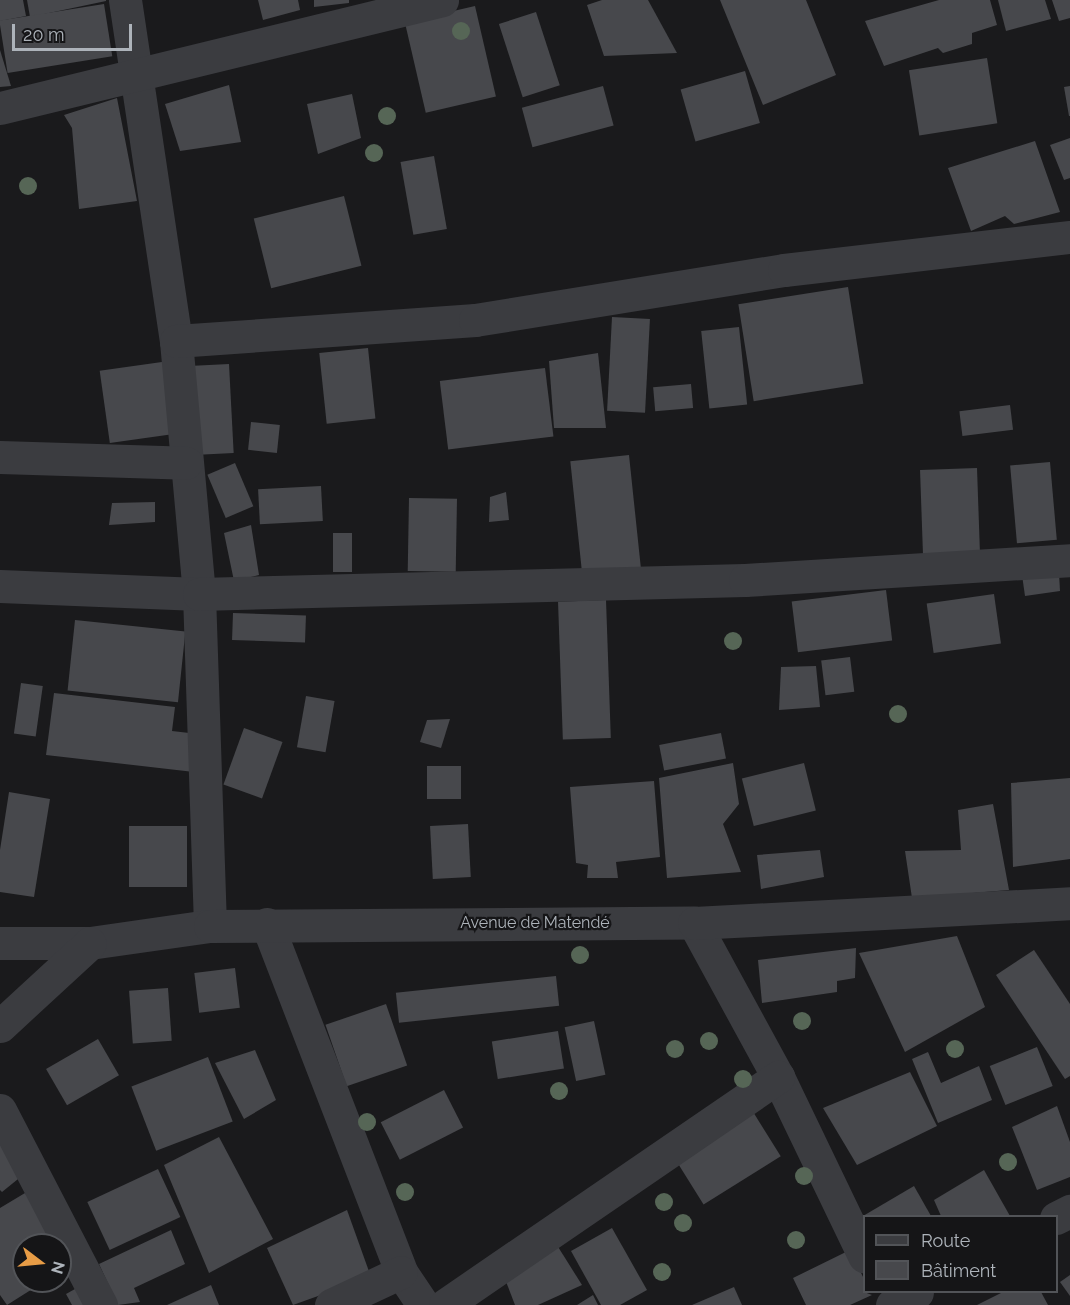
<!DOCTYPE html>
<html>
<head>
<meta charset="utf-8">
<style>
	body { margin:0 }
	#map { position:relative; width:1070px; height:1305px; overflow:hidden; background:#1a1a1c; font-family:Raleway,sans-serif }
	div>[style] { position:absolute }
	[style*='--x'] { left:calc(var(--x)*1px); top:calc(var(--y)*1px); width:calc(var(--w)*1px); rotate:calc(var(--a)*1deg) }
	.building>* { inset:0; background:#47484c; transform-origin:0 0 }
	.minor>* { height:33px; margin:-16.5px; padding:0 16.5px; transform-origin:16.5px; border-radius:16.5px; background:#3b3c40 }
	.trees>* { width:18px; height:18px; margin:-9px; border-radius:50%; background:#566656 }
	span { translate:-50% -50%; white-space:nowrap; text-align:center; line-height:1.15; -webkit-text-stroke:4.5px #151517; paint-order:stroke }
	.street-label { font-size:16px; color:#adb3ba }
	.legend { position:absolute; left:863px; top:1215px; width:195px; height:78px; box-sizing:border-box; background:#151517; border:2px solid #525458; margin:0; padding:8px 10px; list-style:none; font-size:18px; color:#adb3ba }
	.legend li { display:flex; align-items:center; gap:12px; height:30px }
	.legend b { width:30px; border:2px solid #525458 }
	.north { position:absolute; left:12px; top:1233px; width:60px; height:60px; box-sizing:border-box; background:#151517; border:2px solid #525458; border-radius:50%; rotate:106deg; font-size:16px; font-weight:700; line-height:24px; text-align:center; color:#adb3ba }
	.north::after { content:''; display:block; margin:auto; width:21px; height:27px; background:#e79c46; clip-path:polygon(50% 0,100% 100%,50% 72%,0 100%) }
	.scale { position:absolute; left:12px; top:24px; width:120px; height:27px; box-sizing:border-box; border:3px solid #adb3ba; border-top:0; padding-left:8px; font-size:18px; line-height:21px; white-space:nowrap; color:#adb3ba; -webkit-text-stroke:4px #151517; paint-order:stroke }
</style>
</head>
<body>
<div id="map">
	<div class="building">
		<i style="clip-path:polygon(0 0,23px 0,26px 16px,0 21px)"></i>
		<i style="clip-path:polygon(27px 0,106px 0,106px 1px,30px 17px)"></i>
		<i style="clip-path:polygon(258px 0,298px 0,300px 10px,263px 20px)"></i>
		<i style="clip-path:polygon(314px 0,349px 0,349px 3px,314px 7px)"></i>
		<i style="clip-path:polygon(602px 0,648px 0,677px 53px,604px 56px,587px 5px)"></i>
		<i style="clip-path:polygon(720px 0,806px 0,836px 75px,763px 105px)"></i>
		<i style="clip-path:polygon(939px 0,990px 0,997px 25px,972px 33px,972px 44px,943px 53px,938px 48px,884px 66px,865px 21px)"></i>
		<i style="clip-path:polygon(998px 0,1045px 0,1051px 19px,1006px 31px)"></i>
		<i style="clip-path:polygon(1052px 0,1070px 0,1070px 18px,1059px 21px)"></i>
		<i style="left:104px;top:4px;width:53px;height:106px;rotate:81deg"></i>
		<i style="left:475px;top:6px;width:93px;height:72px;rotate:77deg"></i>
		<i style="left:536px;top:12px;width:77px;height:39px;rotate:72deg"></i>
		<i style="clip-path:polygon(0 50px,11px 86px,0 87px)"></i>
		<i style="left:987px;top:58px;width:66px;height:79px;rotate:81deg"></i>
		<i style="left:745px;top:71px;width:54px;height:67px;rotate:74deg"></i>
		<i style="clip-path:polygon(229px 85px,241px 142px,180px 151px,165px 104px)"></i>
		<i style="left:603px;top:86px;width:41px;height:84px;rotate:75deg"></i>
		<i style="clip-path:polygon(1070px 86px,1070px 116px,1069px 116px,1064px 87px)"></i>
		<i style="clip-path:polygon(352px 94px,361px 138px,318px 154px,307px 104px)"></i>
		<i style="clip-path:polygon(117px 98px,137px 201px,79px 209px,72px 128px,64px 115px)"></i>
		<i style="clip-path:polygon(1070px 138px,1070px 178px,1064px 180px,1050px 145px)"></i>
		<i style="clip-path:polygon(1035px 141px,1060px 212px,1014px 224px,1005px 216px,971px 231px,948px 168px)"></i>
		<i style="left:434px;top:156px;width:74px;height:34px;rotate:80deg"></i>
		<i style="left:344px;top:196px;width:72px;height:93px;rotate:76deg"></i>
		<i style="left:848px;top:287px;width:98px;height:111px;rotate:81deg"></i>
		<i style="left:612px;top:317px;width:38px;height:94px;rotate:3deg"></i>
		<i style="left:739px;top:327px;width:78px;height:38px;rotate:84deg"></i>
		<i style="left:368px;top:348px;width:71px;height:49px;rotate:84deg"></i>
		<i style="clip-path:polygon(598px 353px,606px 428px,554px 428px,549px 361px)"></i>
		<i style="left:169px;top:361px;width:73px;height:70px;rotate:82deg"></i>
		<i style="left:229px;top:364px;width:89px;height:40px;rotate:87deg"></i>
		<i style="left:545px;top:368px;width:69px;height:106px;rotate:83deg"></i>
		<i style="left:691px;top:384px;width:24px;height:38px;rotate:85deg"></i>
		<i style="left:1010px;top:405px;width:25px;height:51px;rotate:83deg"></i>
		<i style="left:251px;top:422px;width:29px;height:28px;rotate:6deg"></i>
		<i style="left:629px;top:455px;width:115px;height:59px;rotate:84deg"></i>
		<i style="left:1050px;top:462px;width:78px;height:40px;rotate:85deg"></i>
		<i style="left:235px;top:463px;width:47px;height:30px;rotate:67deg"></i>
		<i style="left:977px;top:468px;width:85px;height:57px;rotate:88deg"></i>
		<i style="left:321px;top:486px;width:35px;height:63px;rotate:87deg"></i>
		<i style="clip-path:polygon(506px 492px,509px 520px,489px 522px,490px 497px)"></i>
		<i style="left:409px;top:498px;width:48px;height:73px;rotate:1deg"></i>
		<i style="clip-path:polygon(155px 502px,155px 522px,109px 525px,112px 503px)"></i>
		<i style="clip-path:polygon(251px 525px,259px 575px,234px 581px,224px 533px)"></i>
		<i style="left:333px;top:533px;width:19px;height:39px"></i>
		<i style="clip-path:polygon(1059px 573px,1060px 591px,1025px 596px,1022px 575px)"></i>
		<i style="left:886px;top:590px;width:51px;height:95px;rotate:83deg"></i>
		<i style="left:994px;top:594px;width:50px;height:68px;rotate:82deg"></i>
		<i style="left:606px;top:600px;width:138px;height:48px;rotate:88deg"></i>
		<i style="left:233px;top:613px;width:73px;height:27px;rotate:2deg"></i>
		<i style="left:75px;top:620px;width:111px;height:71px;rotate:6deg"></i>
		<i style="left:850px;top:657px;width:35px;height:29px;rotate:83deg"></i>
		<i style="clip-path:polygon(816px 666px,820px 707px,779px 710px,781px 667px)"></i>
		<i style="left:21px;top:683px;width:22px;height:51px;rotate:8deg"></i>
		<i style="clip-path:polygon(54px 693px,175px 707px,172px 731px,198px 734px,194px 772px,46px 755px)"></i>
		<i style="left:306px;top:696px;width:29px;height:52px;rotate:10deg"></i>
		<i style="clip-path:polygon(450px 719px,441px 748px,420px 742px,427px 720px)"></i>
		<i style="left:244px;top:728px;width:41px;height:60px;rotate:20deg"></i>
		<i style="left:721px;top:733px;width:26px;height:63px;rotate:79deg"></i>
		<i style="clip-path:polygon(733px 763px,739px 804px,723px 824px,741px 872px,667px 878px,659px 778px)"></i>
		<i style="left:804px;top:763px;width:49px;height:64px;rotate:76deg"></i>
		<i style="left:461px;top:766px;width:33px;height:34px;rotate:90deg"></i>
		<i style="clip-path:polygon(1070px 778px,1070px 859px,1013px 867px,1011px 783px)"></i>
		<i style="clip-path:polygon(654px 781px,660px 857px,616px 862px,618px 878px,587px 878px,588px 865px,576px 863px,570px 787px)"></i>
		<i style="clip-path:polygon(9px 792px,50px 799px,34px 897px,0 892px,0 850px)"></i>
		<i style="clip-path:polygon(993px 804px,1009px 890px,912px 898px,905px 851px,961px 850px,958px 810px)"></i>
		<i style="left:468px;top:824px;width:53px;height:38px;rotate:87deg"></i>
		<i style="left:129px;top:826px;width:58px;height:61px"></i>
		<i style="clip-path:polygon(820px 850px,824px 877px,761px 889px,757px 855px)"></i>
		<i style="clip-path:polygon(957px 936px,985px 1007px,905px 1052px,859px 953px)"></i>
		<i style="clip-path:polygon(856px 948px,855px 978px,837px 981px,837px 992px,762px 1003px,758px 960px)"></i>
		<i style="clip-path:polygon(1034px 950px,1070px 1004px,1070px 1076px,1065px 1079px,996px 975px)"></i>
		<i style="left:235px;top:968px;width:40px;height:41px;rotate:83deg"></i>
		<i style="left:556px;top:976px;width:30px;height:161px;rotate:84deg"></i>
		<i style="left:168px;top:988px;width:53px;height:39px;rotate:86deg"></i>
		<i style="left:386px;top:1004px;width:65px;height:64px;rotate:71deg"></i>
		<i style="left:594px;top:1021px;width:55px;height:30px;rotate:78deg"></i>
		<i style="left:558px;top:1031px;width:38px;height:67px;rotate:81deg"></i>
		<i style="left:98px;top:1039px;width:42px;height:60px;rotate:60deg"></i>
		<i style="left:1037px;top:1047px;width:42px;height:51px;rotate:68deg"></i>
		<i style="clip-path:polygon(255px 1050px,276px 1100px,244px 1119px,215px 1063px)"></i>
		<i style="clip-path:polygon(928px 1052px,941px 1083px,979px 1066px,992px 1100px,938px 1123px,912px 1059px)"></i>
		<i style="left:208px;top:1057px;width:69px;height:82px;rotate:69deg"></i>
		<i style="clip-path:polygon(910px 1072px,937px 1126px,857px 1165px,823px 1108px)"></i>
		<i style="left:444px;top:1090px;width:42px;height:71px;rotate:63deg"></i>
		<i style="clip-path:polygon(1057px 1106px,1070px 1142px,1070px 1177px,1037px 1190px,1012px 1127px)"></i>
		<i style="left:750px;top:1107px;width:58px;height:91px;rotate:58deg"></i>
		<i style="clip-path:polygon(219px 1137px,273px 1239px,209px 1273px,164px 1165px)"></i>
		<i style="clip-path:polygon(0 1140px,23px 1175px,2px 1192px,0 1190px)"></i>
		<i style="left:158px;top:1169px;width:53px;height:78px;rotate:65deg"></i>
		<i style="clip-path:polygon(984px 1170px,1010px 1216px,941px 1216px,934px 1200px)"></i>
		<i style="clip-path:polygon(914px 1186px,931px 1216px,863px 1216px)"></i>
		<i style="clip-path:polygon(25px 1193px,60px 1245px,24px 1245px,24px 1281px,45px 1281px,7px 1305px,0 1295px,0 1208px)"></i>
		<i style="clip-path:polygon(347px 1210px,371px 1277px,293px 1305px,267px 1248px)"></i>
		<i style="clip-path:polygon(612px 1228px,647px 1290px,620px 1305px,601px 1305px,571px 1251px)"></i>
		<i style="clip-path:polygon(171px 1230px,185px 1264px,134px 1288px,140px 1302px,118px 1305px,99px 1264px)"></i>
		<i style="clip-path:polygon(555px 1242px,582px 1285px,538px 1305px,515px 1305px,502px 1271px)"></i>
		<i style="clip-path:polygon(850px 1250px,864px 1279px,864px 1292px,872px 1295px,850px 1305px,806px 1305px,793px 1278px)"></i>
		<i style="clip-path:polygon(1070px 1275px,1070px 1296px,1060px 1282px)"></i>
		<i style="clip-path:polygon(84px 1284px,96px 1305px,72px 1305px,66px 1294px)"></i>
		<i style="clip-path:polygon(211px 1285px,219px 1305px,167px 1305px)"></i>
		<i style="clip-path:polygon(734px 1287px,742px 1305px,692px 1305px)"></i>
		<i style="clip-path:polygon(1003px 1292px,1041px 1292px,1048px 1305px,977px 1305px)"></i>
		<i style="clip-path:polygon(593px 1295px,598px 1305px,577px 1305px)"></i>
	</div>
	<div class="minor">
		<i style="--x:125;--y:0;--w:345;--a:81.5"></i>
		<i style="--x:176;--y:341;--w:254;--a:84.8"></i>
		<i style="--x:199;--y:594;--w:332;--a:88.1"></i>
		<i style="--x:0;--y:108;--w:455;--a:-13.7"></i>
		<i style="--x:176;--y:341;--w:300;--a:-4"></i>
		<i style="--x:475;--y:320;--w:313;--a:-9.2"></i>
		<i style="--x:784;--y:270;--w:288;--a:-6.6"></i>
		<i style="--x:0;--y:457;--w:186;--a:1.8"></i>
		<i style="--x:0;--y:586;--w:199;--a:2.3"></i>
		<i style="--x:199;--y:594;--w:546;--a:-1.47"></i>
		<i style="--x:745;--y:580;--w:326;--a:-3.5"></i>
		<i style="--x:694;--y:923;--w:175;--a:61.4"></i>
		<i style="--x:778;--y:1077;--w:199;--a:64.3"></i>
		<i style="--x:267;--y:924;--w:373;--a:68.9"></i>
		<i style="--x:401;--y:1272;--w:40;--a:56"></i>
		<i style="--x:0;--y:943;--w:90;--a:0"></i>
		<i style="--x:90;--y:943;--w:121;--a:-8.1"></i>
		<i style="--x:210;--y:926;--w:484;--a:-0.4"></i>
		<i style="--x:694;--y:923;--w:377;--a:-3"></i>
		<i style="--x:0;--y:1026;--w:122;--a:-42.7"></i>
		<i style="--x:0;--y:1110;--w:220;--a:62.6"></i>
		<i style="--x:1056;--y:1218;--w:16;--a:-27"></i>
		<i style="--x:331;--y:1305;--w:77;--a:-25.2"></i>
		<i style="--x:445;--y:1305;--w:404;--a:-34.4"></i>
		<i style="--x:892;--y:1305;--w:28;--a:-27"></i>
	</div>
	<div class="trees">
		<i style="left:461px;top:31px"></i>
		<i style="left:387px;top:116px"></i>
		<i style="left:374px;top:153px"></i>
		<i style="left:28px;top:186px"></i>
		<i style="left:733px;top:641px"></i>
		<i style="left:898px;top:714px"></i>
		<i style="left:580px;top:955px"></i>
		<i style="left:802px;top:1021px"></i>
		<i style="left:709px;top:1041px"></i>
		<i style="left:675px;top:1049px"></i>
		<i style="left:955px;top:1049px"></i>
		<i style="left:743px;top:1079px"></i>
		<i style="left:559px;top:1091px"></i>
		<i style="left:367px;top:1122px"></i>
		<i style="left:1008px;top:1162px"></i>
		<i style="left:804px;top:1176px"></i>
		<i style="left:405px;top:1192px"></i>
		<i style="left:664px;top:1202px"></i>
		<i style="left:683px;top:1223px"></i>
		<i style="left:796px;top:1240px"></i>
		<i style="left:662px;top:1272px"></i>
	</div>
	<div class="street-label">
		<span style="left:535px;top:923px">Avenue de Matendé</span>
	</div>
	<ul class="legend">
	<li><b style="height:8px;background:#3b3c40"></b>Route</li>
	<li><b style="height:16px;background:#47484c"></b>Bâtiment</li>
	</ul>
	<div class="north">N</div>
	<div class="scale">20 m</div>
</div>
</body>
</html>
